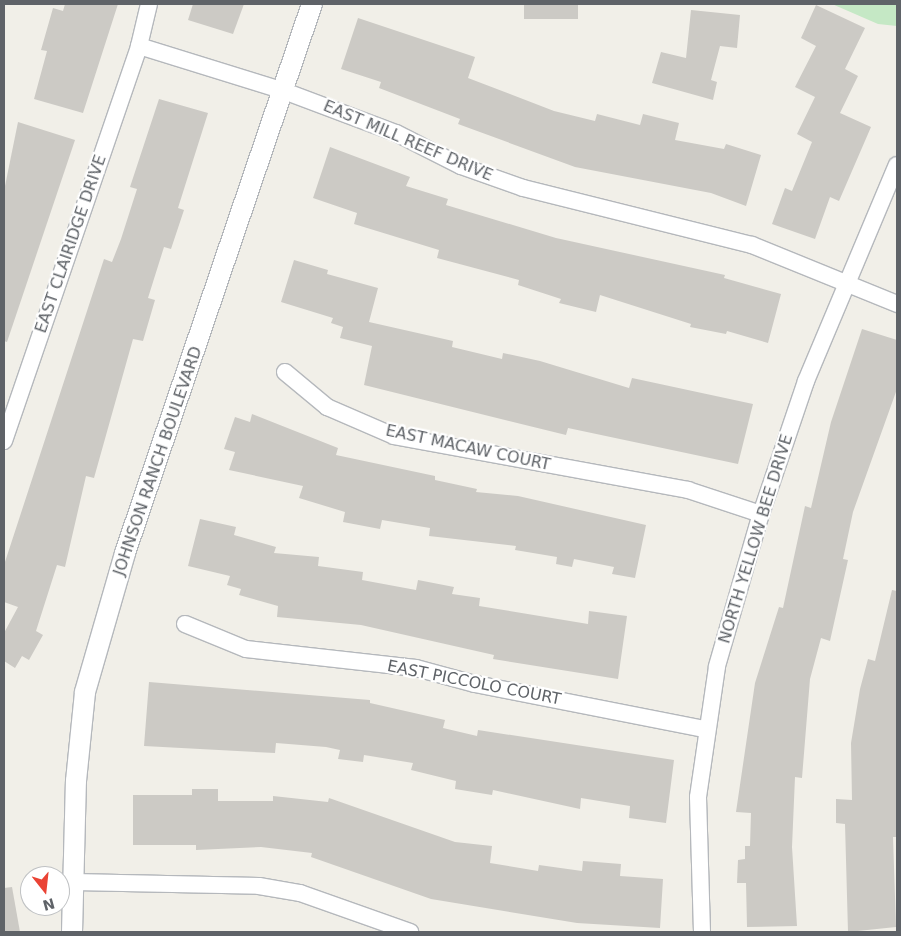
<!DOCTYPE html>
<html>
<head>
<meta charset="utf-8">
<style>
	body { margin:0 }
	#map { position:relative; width:901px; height:936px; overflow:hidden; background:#f1efe8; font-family:"DejaVu Sans",sans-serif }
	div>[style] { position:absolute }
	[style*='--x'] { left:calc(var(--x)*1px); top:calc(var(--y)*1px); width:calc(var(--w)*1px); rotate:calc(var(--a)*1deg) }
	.green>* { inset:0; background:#c5e8c5 }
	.building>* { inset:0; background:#cccac5; transform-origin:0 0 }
	.roads { filter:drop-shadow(1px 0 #b5b8bc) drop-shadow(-1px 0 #b5b8bc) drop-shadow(0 1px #b5b8bc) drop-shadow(0 -1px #b5b8bc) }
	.minor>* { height:16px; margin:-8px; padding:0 8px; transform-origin:8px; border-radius:8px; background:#fff }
	.tertiary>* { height:20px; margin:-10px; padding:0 10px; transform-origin:10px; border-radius:10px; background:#fff }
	span { translate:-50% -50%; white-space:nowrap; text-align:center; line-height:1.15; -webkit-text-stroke:4.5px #fff; paint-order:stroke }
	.street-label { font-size:16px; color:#5f6368 }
	.frame { position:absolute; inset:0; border:5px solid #5f6368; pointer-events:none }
	.north { position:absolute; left:20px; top:866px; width:50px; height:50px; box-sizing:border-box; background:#fff; border:1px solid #bfc1c3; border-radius:50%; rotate:164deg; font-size:14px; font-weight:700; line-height:20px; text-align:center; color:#5f6368 }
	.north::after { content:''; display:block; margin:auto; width:18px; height:22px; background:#ea4335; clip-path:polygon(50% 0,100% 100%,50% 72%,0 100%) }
</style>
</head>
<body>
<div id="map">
	<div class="green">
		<i style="clip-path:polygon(832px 4px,897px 4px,897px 26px,878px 24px)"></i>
	</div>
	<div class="building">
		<i style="clip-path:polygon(65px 4px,118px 4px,83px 113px,34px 99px,47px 51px,41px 50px,53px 8px,63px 11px)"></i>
		<i style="clip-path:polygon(193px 4px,244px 4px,233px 34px,188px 20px)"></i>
		<i style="left:524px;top:4px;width:54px;height:15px"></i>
		<i style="clip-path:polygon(816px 5px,865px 28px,845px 69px,858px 76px,840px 113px,871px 127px,839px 201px,830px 197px,815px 239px,772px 224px,785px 188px,792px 191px,812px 142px,797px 134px,815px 97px,795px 87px,816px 46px,801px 38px)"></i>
		<i style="clip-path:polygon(691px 10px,740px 15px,737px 48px,720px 46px,711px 80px,717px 82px,713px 100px,652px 83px,661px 52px,686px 58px)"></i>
		<i style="clip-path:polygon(358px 18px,475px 57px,468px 78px,554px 111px,595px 121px,597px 114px,640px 125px,643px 114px,679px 123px,675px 140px,724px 149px,726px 144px,761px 155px,746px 206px,711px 193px,575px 167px,458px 124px,460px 119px,379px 88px,381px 82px,341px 69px)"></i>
		<i style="clip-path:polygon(159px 99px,208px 113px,178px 208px,184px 210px,171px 249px,164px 247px,148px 298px,155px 300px,143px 341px,133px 339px,94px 478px,86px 476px,65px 567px,57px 565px,36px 631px,43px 635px,29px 660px,22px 656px,15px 668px,4px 661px,4px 633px,18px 607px,4px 602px,4px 565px,104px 259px,112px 262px,121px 239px,137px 189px,130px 187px)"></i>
		<i style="clip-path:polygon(18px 122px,75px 140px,7px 342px,4px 341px,4px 191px)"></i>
		<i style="clip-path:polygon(330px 147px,410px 177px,406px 186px,448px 199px,446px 205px,556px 238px,725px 275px,724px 278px,781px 294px,768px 343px,727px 331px,726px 334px,690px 327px,691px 324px,600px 295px,596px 312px,559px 303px,561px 299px,518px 285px,519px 280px,437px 258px,439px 250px,354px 224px,357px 213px,313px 198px)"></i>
		<i style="clip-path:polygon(294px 260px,328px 270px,327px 274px,378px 288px,369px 322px,453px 341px,452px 347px,502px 359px,503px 353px,540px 361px,629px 388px,632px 378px,753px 404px,738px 464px,568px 428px,566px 435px,364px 385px,372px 346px,340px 338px,343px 327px,331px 323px,333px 318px,281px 302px)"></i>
		<i style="clip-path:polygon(862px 329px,897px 340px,897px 389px,853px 512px,843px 559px,848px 560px,830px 641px,821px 638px,810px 679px,802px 778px,795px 777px,792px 847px,797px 926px,747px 927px,746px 883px,737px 883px,738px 860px,745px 859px,745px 846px,750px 846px,751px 813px,736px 812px,755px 683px,779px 607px,783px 608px,805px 506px,811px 508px,831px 422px)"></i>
		<i style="clip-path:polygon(252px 414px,338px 448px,336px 455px,435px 476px,435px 480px,477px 489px,476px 492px,518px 496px,646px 525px,635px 578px,612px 574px,614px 567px,574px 559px,572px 567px,556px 564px,557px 557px,515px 550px,516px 546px,429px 536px,430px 528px,382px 520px,380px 529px,343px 522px,345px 512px,299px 498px,303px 486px,229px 470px,235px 452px,224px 449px,235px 417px,250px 422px)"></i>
		<i style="clip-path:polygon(200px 519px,236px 527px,234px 535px,276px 547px,274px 553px,319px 557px,318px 566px,363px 572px,362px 580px,416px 590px,418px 580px,454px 587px,452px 594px,480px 598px,479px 606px,588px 624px,589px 611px,627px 616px,618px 679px,493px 659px,494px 655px,361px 625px,277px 617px,278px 606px,239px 595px,241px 589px,227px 585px,230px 576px,188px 566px)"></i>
		<i style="clip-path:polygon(892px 590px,897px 591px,897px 837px,893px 837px,896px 927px,848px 932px,845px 824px,836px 823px,836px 799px,852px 800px,851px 743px,860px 689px,868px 659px,875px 661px)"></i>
		<i style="clip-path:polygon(149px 682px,370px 700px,370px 703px,445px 720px,443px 728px,477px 736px,478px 730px,674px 760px,666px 823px,629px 818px,630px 806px,581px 798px,580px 809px,493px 790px,492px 795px,455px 789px,456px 781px,411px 770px,413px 763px,364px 755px,363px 762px,338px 759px,340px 750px,326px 747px,276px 743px,275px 753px,144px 746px)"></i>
		<i style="clip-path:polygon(192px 789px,218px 789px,218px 801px,273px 801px,273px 796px,328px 802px,329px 798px,455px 842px,492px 846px,490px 863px,538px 871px,539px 865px,582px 871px,583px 861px,621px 864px,620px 876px,663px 879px,660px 928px,577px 923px,431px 899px,311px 857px,312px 853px,261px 847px,196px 850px,196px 845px,133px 845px,133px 795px,192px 795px)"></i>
		<i style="clip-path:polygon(12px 887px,20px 932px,4px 932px,4px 888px)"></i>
	</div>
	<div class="roads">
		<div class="minor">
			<i style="--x:139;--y:46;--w:152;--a:17.2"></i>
			<i style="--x:284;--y:91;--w:120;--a:20.6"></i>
			<i style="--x:396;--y:133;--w:73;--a:26.9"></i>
			<i style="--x:461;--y:166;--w:66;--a:19.5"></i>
			<i style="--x:523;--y:188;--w:236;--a:14"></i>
			<i style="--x:752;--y:245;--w:157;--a:22.1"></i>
			<i style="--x:285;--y:372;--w:55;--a:39.8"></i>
			<i style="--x:327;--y:407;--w:73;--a:23.4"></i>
			<i style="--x:394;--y:436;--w:299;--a:10.4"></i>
			<i style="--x:688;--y:490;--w:77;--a:18.2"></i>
			<i style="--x:4;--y:441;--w:417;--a:-71.1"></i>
			<i style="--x:139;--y:46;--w:43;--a:-76.6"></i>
			<i style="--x:185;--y:624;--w:66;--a:22.3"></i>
			<i style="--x:246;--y:649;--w:171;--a:6.4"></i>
			<i style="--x:416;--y:668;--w:61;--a:15.2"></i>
			<i style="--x:475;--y:684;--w:234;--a:11.1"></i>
			<i style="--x:74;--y:882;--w:185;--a:1.2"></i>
			<i style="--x:259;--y:886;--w:42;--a:9.7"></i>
			<i style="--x:300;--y:893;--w:117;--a:19.5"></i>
			<i style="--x:702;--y:932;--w:135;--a:-91.7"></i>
			<i style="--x:698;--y:797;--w:132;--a:-81.7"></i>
			<i style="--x:717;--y:666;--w:158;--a:-73.9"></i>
			<i style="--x:761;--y:514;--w:140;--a:-71.3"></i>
			<i style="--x:806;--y:381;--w:234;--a:-67.2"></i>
		</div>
		<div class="tertiary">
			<i style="--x:72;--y:932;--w:151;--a:-88.5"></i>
			<i style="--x:76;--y:781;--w:89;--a:-84.2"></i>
			<i style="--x:85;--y:692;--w:145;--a:-73.9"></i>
			<i style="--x:125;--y:553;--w:580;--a:-71.19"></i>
		</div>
	</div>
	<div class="street-label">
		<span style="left:408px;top:141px;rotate:23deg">EAST MILL REEF DRIVE</span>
		<span style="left:71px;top:244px;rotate:-71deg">EAST CLAIRIDGE DRIVE</span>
		<span style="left:468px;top:448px;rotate:12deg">EAST MACAW COURT</span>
		<span style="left:158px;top:461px;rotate:-71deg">JOHNSON RANCH BOULEVARD</span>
		<span style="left:756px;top:539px;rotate:-73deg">NORTH YELLOW BEE DRIVE</span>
		<span style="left:474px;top:683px;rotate:11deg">EAST PICCOLO COURT</span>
	</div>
	<div class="frame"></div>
	<div class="north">N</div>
</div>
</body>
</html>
